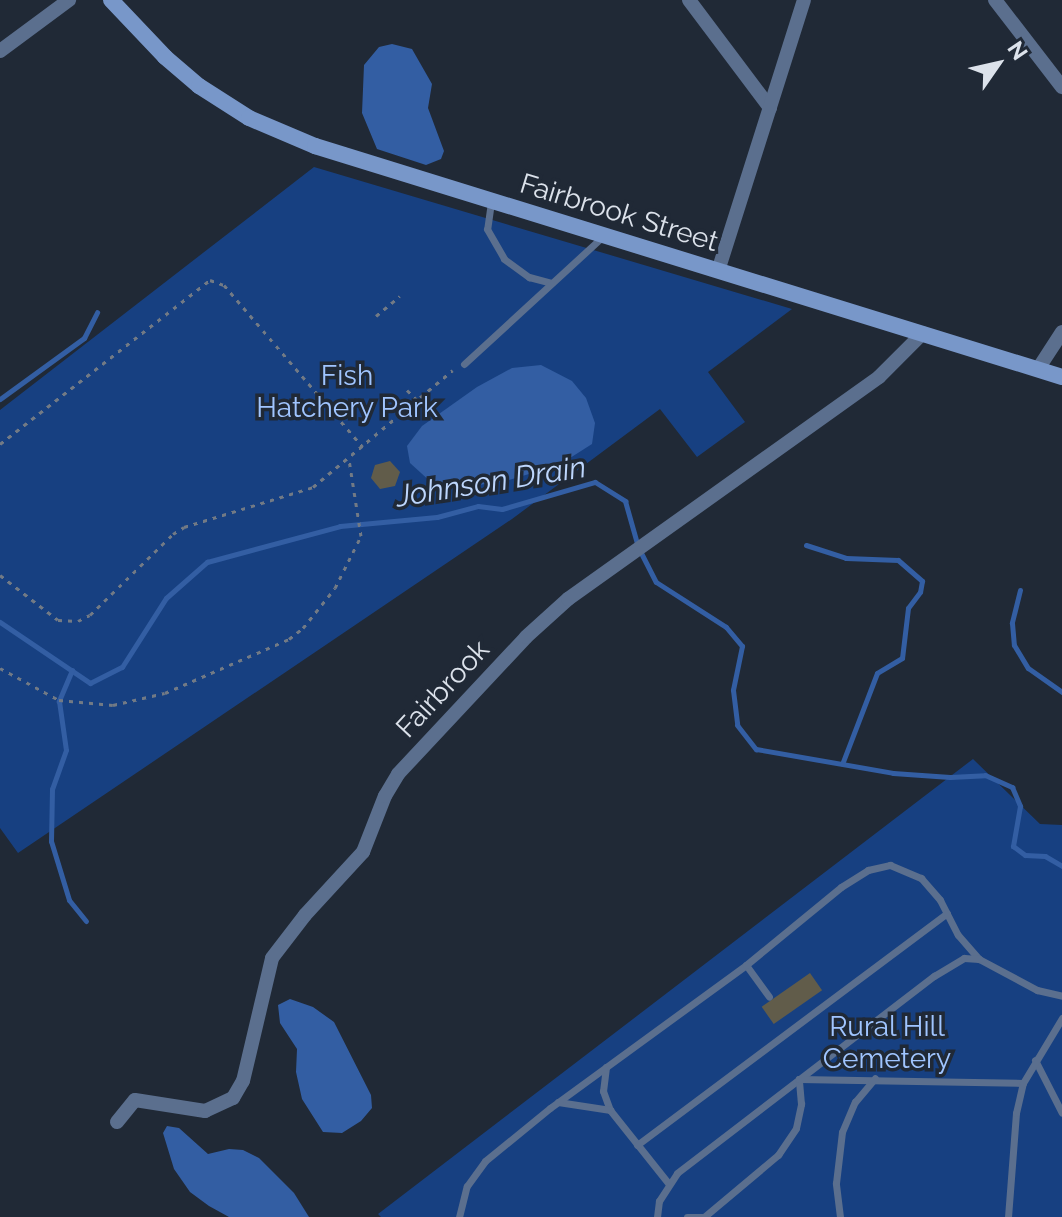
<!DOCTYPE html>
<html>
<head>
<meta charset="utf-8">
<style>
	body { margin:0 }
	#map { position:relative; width:1062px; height:1217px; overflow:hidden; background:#202936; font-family:Raleway,sans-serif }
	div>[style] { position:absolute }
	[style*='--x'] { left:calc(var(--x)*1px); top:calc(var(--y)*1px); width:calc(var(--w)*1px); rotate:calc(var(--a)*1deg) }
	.green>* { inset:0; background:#174081 }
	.water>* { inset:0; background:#335ea3 }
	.stream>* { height:5px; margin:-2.5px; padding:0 2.5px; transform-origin:2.5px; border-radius:2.5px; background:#335ea3 }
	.building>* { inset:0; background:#615c4a; transform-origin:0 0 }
	.path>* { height:3px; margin-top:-1.5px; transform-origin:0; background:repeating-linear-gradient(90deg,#727a85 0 4px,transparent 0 10px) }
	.lane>* { height:7px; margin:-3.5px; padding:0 3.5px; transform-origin:3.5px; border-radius:3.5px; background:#5b6f8e }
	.street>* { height:14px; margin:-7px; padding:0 7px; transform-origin:7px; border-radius:7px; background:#5b6f8e }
	.secondary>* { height:16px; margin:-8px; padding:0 8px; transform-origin:8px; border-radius:8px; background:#7897c9 }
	span { translate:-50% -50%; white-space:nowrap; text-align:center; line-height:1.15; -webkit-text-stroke:7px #202936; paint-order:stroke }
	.street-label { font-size:28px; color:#dce2eb }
	.park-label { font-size:28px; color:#a0c5ff }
	.water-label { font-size:30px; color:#bdd6fd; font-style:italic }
	.north { position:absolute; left:958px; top:24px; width:80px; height:80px; -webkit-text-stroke:6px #202936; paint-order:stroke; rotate:56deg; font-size:22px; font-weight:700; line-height:32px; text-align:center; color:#dce2eb }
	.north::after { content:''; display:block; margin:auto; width:28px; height:36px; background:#dce2eb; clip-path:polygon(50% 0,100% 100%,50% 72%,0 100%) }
</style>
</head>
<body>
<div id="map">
	<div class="green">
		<i style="clip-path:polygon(314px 167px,792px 309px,708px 372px,745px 422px,697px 457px,660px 409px,512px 519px,18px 853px,0 828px,0 410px)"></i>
		<i style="clip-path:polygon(973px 759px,1040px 824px,1062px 825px,1062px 1217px,381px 1217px,378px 1214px)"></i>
	</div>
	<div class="water">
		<i style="clip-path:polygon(392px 44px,412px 49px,432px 84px,428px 108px,444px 151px,441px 159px,426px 165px,377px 149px,362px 113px,364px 65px,379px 47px)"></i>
		<i style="clip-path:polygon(541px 365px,572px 381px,586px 398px,595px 423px,592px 444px,559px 465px,509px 480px,467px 487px,432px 483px,410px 463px,407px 446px,422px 426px,477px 387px,512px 368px)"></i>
		<i style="clip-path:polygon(290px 999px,313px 1007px,334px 1022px,371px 1095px,372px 1108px,361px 1121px,342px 1133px,323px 1132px,302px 1099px,296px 1072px,297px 1049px,280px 1023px,278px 1005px)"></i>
		<i style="clip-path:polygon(167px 1126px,179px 1128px,208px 1154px,229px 1149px,243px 1150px,259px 1158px,294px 1193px,309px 1217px,229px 1217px,209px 1206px,190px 1192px,174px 1169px,163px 1133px)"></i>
	</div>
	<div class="stream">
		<i style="--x:0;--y:399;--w:104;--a:-36"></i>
		<i style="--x:84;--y:338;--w:29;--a:-63"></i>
		<i style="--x:806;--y:545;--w:42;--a:18"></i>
		<i style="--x:846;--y:558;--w:52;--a:2.2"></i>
		<i style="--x:898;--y:560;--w:32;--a:41"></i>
		<i style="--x:922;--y:581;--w:11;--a:100"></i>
		<i style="--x:920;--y:592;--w:20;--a:127"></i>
		<i style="--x:908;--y:608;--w:50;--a:96.8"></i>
		<i style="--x:902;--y:658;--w:29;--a:149"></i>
		<i style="--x:877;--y:673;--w:97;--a:111"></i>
		<i style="--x:1020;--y:590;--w:34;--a:104"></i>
		<i style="--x:1012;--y:623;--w:22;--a:85"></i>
		<i style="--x:1014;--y:645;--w:27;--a:59"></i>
		<i style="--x:1028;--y:668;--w:42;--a:35.2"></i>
		<i style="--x:0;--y:622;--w:109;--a:34.1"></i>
		<i style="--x:90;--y:683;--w:36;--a:-27"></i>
		<i style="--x:122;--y:667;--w:82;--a:-57.5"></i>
		<i style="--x:166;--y:598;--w:55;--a:-41.3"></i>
		<i style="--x:207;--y:562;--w:138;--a:-15.1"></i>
		<i style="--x:340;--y:526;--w:97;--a:-5.3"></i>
		<i style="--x:437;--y:517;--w:42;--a:-15"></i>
		<i style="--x:478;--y:506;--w:24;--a:7"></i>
		<i style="--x:502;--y:509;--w:97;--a:-16.2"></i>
		<i style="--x:595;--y:482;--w:36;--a:32"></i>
		<i style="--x:625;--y:501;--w:48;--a:74.2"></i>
		<i style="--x:638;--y:547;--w:39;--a:63"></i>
		<i style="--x:656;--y:582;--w:83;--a:32.7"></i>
		<i style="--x:726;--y:627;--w:25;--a:50"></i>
		<i style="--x:742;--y:646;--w:45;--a:101.6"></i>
		<i style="--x:733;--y:690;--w:35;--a:83"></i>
		<i style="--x:737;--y:725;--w:31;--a:52"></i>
		<i style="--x:756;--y:749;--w:139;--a:9.9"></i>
		<i style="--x:893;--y:773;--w:57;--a:4"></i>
		<i style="--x:950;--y:777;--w:35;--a:-3"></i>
		<i style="--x:985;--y:775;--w:30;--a:24"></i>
		<i style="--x:1012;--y:787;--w:21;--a:67"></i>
		<i style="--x:1020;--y:806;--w:41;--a:99.9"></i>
		<i style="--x:1013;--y:846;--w:15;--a:37"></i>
		<i style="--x:1025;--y:855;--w:20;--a:3"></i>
		<i style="--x:1045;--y:856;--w:20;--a:30"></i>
		<i style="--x:72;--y:670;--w:34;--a:113"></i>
		<i style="--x:59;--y:701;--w:49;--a:81.9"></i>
		<i style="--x:66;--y:750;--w:41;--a:109.7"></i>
		<i style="--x:52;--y:789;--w:52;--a:91.1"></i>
		<i style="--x:51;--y:841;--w:62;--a:73"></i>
		<i style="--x:69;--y:900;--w:27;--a:51"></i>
	</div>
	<div class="building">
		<i style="clip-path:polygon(390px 461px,400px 472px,395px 486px,380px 489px,371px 478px,375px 465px)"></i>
		<i style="left:810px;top:973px;width:21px;height:59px;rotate:55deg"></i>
	</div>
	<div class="path">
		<i style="--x:376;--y:316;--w:31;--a:-40"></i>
		<i style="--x:407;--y:390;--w:16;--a:45"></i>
		<i style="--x:0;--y:444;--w:266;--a:-38"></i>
		<i style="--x:210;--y:280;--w:15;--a:20"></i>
		<i style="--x:224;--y:285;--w:213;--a:49.4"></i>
		<i style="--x:0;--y:575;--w:73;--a:37.8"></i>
		<i style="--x:58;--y:620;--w:20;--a:3"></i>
		<i style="--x:78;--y:621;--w:13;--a:-27"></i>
		<i style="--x:90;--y:615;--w:116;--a:-44.3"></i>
		<i style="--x:173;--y:534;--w:13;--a:-32"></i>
		<i style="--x:184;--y:527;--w:135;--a:-17.2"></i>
		<i style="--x:313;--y:487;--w:182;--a:-39.9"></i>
		<i style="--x:0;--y:668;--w:67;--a:28.5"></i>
		<i style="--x:59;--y:700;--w:54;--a:5.3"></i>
		<i style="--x:113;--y:705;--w:53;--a:-13"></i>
		<i style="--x:165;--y:693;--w:135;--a:-23.5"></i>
		<i style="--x:289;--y:639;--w:18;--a:-38"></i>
		<i style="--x:303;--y:628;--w:51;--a:-51.3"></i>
		<i style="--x:335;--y:588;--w:58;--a:-63.4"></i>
		<i style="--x:361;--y:536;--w:78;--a:-98.9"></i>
	</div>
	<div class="lane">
		<i style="--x:491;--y:202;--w:27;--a:98"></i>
		<i style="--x:487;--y:229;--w:34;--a:60"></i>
		<i style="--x:504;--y:259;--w:31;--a:36"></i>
		<i style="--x:529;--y:277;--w:23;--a:15"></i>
		<i style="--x:464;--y:364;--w:188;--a:-42.6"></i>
		<i style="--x:746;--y:965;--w:39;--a:54"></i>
		<i style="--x:1035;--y:1060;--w:59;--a:63"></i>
		<i style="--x:606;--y:1067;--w:24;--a:97"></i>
		<i style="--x:603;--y:1091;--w:20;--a:70"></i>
		<i style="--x:610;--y:1110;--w:93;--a:51.5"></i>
		<i style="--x:558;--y:1102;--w:53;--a:8.7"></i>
		<i style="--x:637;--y:1145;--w:387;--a:-36.8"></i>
		<i style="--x:459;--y:1217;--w:32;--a:-76"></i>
		<i style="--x:467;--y:1186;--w:31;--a:-54"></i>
		<i style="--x:485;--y:1161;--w:84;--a:-39.2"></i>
		<i style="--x:550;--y:1108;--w:243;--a:-36.1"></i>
		<i style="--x:746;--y:965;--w:123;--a:-39.4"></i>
		<i style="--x:841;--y:887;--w:32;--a:-32"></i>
		<i style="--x:868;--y:870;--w:23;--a:-13"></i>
		<i style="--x:890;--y:865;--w:34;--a:23"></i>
		<i style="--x:921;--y:878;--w:29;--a:49"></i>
		<i style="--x:940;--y:900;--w:39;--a:63"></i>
		<i style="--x:958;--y:935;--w:32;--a:49"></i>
		<i style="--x:979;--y:959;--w:66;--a:28.1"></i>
		<i style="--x:1037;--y:990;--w:26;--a:13"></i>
		<i style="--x:657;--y:1217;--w:16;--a:-83"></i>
		<i style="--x:659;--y:1201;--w:33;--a:-57"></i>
		<i style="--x:677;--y:1173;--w:324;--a:-37.5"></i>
		<i style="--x:934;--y:976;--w:35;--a:-31"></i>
		<i style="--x:964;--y:958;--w:15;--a:4"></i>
		<i style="--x:687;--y:1217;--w:15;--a:0"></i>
		<i style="--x:704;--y:1217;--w:97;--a:-40"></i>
		<i style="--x:778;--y:1155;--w:32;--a:-56"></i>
		<i style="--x:796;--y:1128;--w:25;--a:-78"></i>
		<i style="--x:801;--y:1104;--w:25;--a:-95"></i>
		<i style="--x:799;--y:1079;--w:224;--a:1"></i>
		<i style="--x:840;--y:1217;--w:34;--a:-97"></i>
		<i style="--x:836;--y:1183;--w:51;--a:-83.3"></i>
		<i style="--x:842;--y:1132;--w:33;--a:-67"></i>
		<i style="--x:855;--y:1102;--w:31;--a:-50"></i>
		<i style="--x:1008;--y:1217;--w:104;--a:-85.6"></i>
		<i style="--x:1016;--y:1113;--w:31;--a:-77"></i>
		<i style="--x:1023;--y:1083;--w:76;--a:-59"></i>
	</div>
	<div class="street">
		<i style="--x:689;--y:0;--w:135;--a:53.1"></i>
		<i style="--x:995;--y:0;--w:110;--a:52.4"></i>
		<i style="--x:0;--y:51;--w:86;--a:-36.5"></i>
		<i style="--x:718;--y:271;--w:284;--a:-72.4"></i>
		<i style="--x:1038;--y:369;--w:44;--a:-57"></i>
		<i style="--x:117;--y:1122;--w:28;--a:-51"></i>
		<i style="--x:135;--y:1100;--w:71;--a:8.9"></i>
		<i style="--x:205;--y:1111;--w:31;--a:-25"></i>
		<i style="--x:233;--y:1098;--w:20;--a:-60"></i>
		<i style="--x:243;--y:1081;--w:126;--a:-76.7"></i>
		<i style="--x:272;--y:958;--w:54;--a:-52.5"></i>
		<i style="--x:305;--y:915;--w:86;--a:-47.4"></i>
		<i style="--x:363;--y:852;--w:60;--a:-68.6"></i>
		<i style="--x:385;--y:796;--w:26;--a:-59"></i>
		<i style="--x:398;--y:774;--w:187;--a:-46.9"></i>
		<i style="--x:526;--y:637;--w:57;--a:-42.1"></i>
		<i style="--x:568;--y:599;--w:382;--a:-35.5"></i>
		<i style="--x:879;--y:377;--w:62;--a:-45"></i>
	</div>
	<div class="secondary">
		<i style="--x:111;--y:0;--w:79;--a:46.5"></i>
		<i style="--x:165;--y:57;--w:45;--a:40.5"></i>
		<i style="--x:199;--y:86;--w:59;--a:32.6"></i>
		<i style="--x:249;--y:118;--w:72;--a:23"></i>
		<i style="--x:315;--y:146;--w:782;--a:17.18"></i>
	</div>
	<div class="street-label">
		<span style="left:619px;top:213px;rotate:17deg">Fairbrook Street</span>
		<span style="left:443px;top:689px;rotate:-47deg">Fairbrook</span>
	</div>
	<div class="park-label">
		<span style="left:347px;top:392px">Fish<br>Hatchery Park</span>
		<span style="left:887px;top:1043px">Rural Hill<br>Cemetery</span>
	</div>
	<div class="water-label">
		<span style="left:491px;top:482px;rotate:-9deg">Johnson Drain</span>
	</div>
	<div class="north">N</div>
</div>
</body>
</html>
